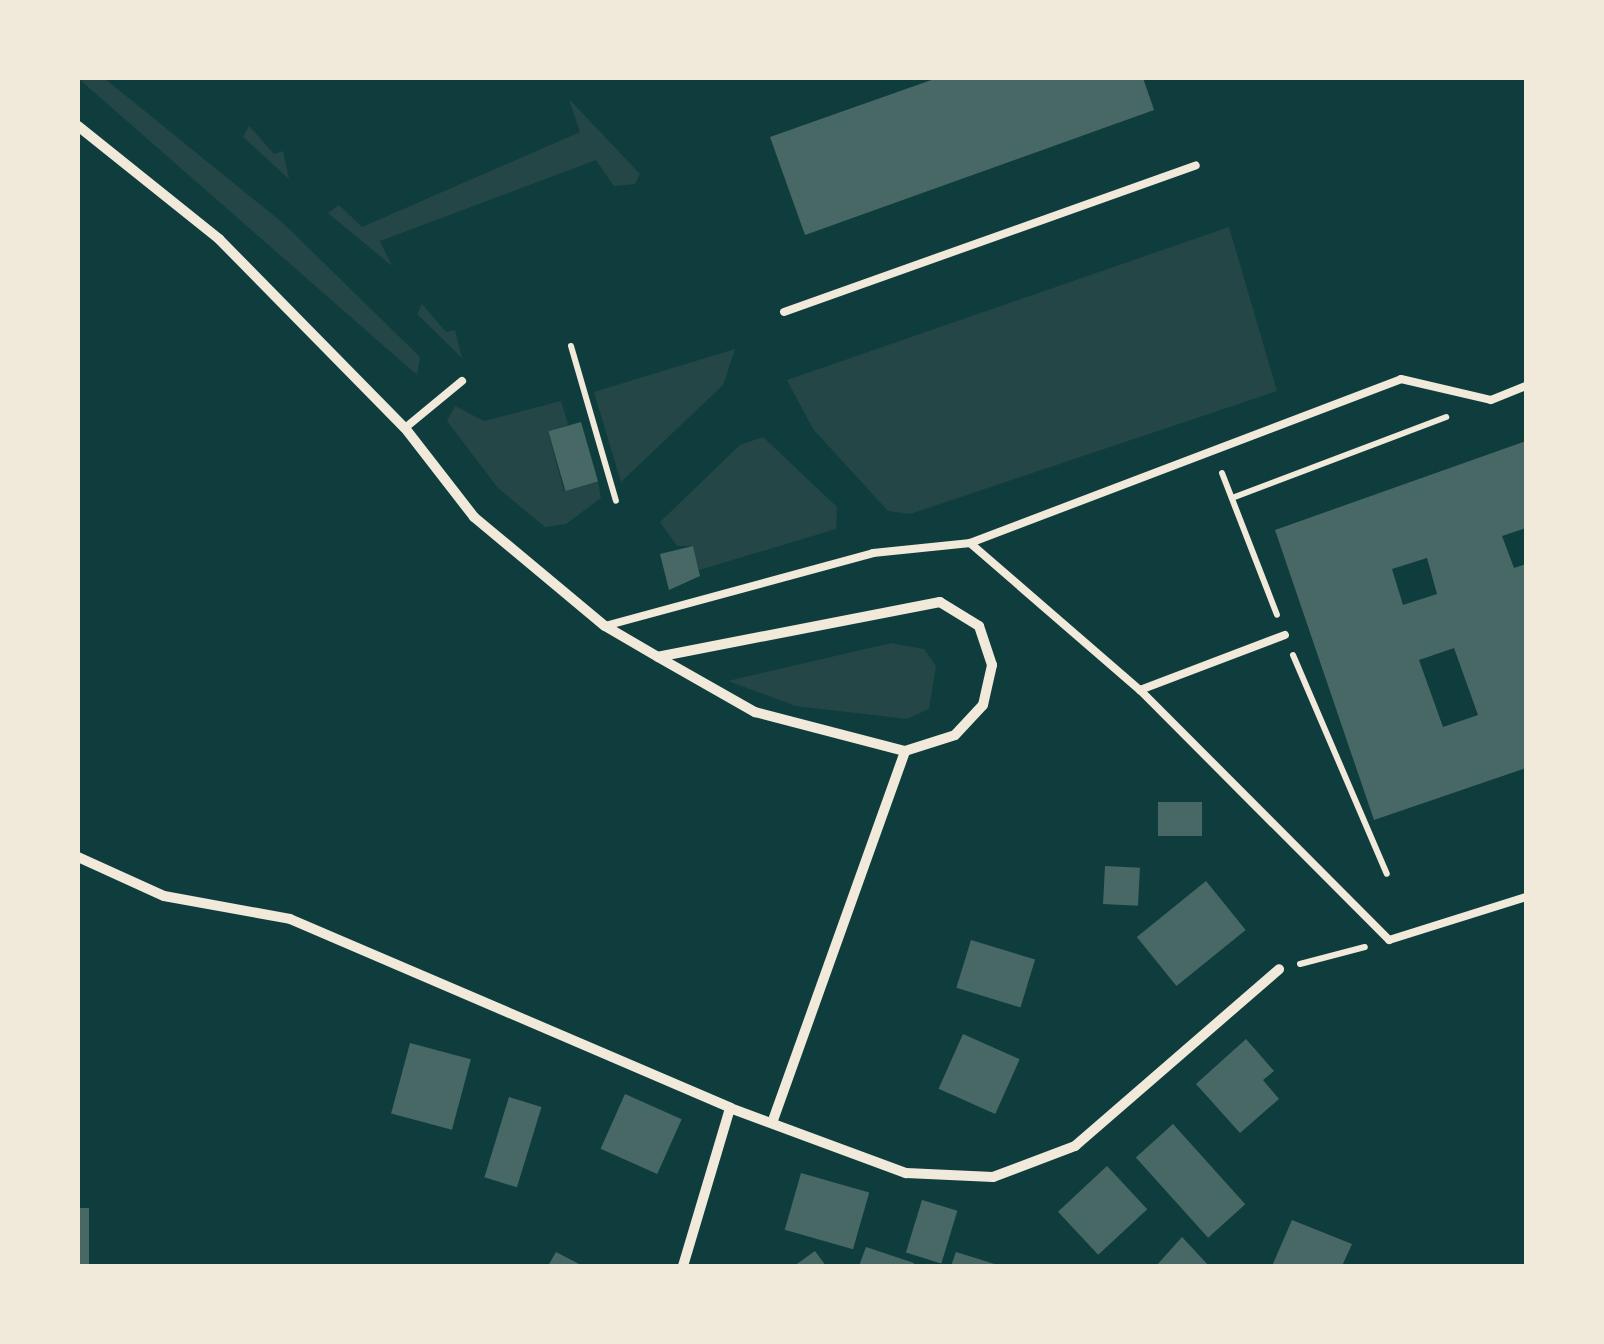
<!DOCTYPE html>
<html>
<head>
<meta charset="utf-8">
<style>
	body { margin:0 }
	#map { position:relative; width:1604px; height:1344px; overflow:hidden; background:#0f3d3e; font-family:"PT Sans",sans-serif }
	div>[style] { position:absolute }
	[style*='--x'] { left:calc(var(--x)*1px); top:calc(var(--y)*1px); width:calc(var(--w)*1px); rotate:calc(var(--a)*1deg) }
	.green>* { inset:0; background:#244646 }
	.building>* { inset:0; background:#486865; transform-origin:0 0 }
	.path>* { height:6px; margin:-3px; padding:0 3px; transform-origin:3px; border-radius:3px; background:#f1e9da }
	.service>* { height:8px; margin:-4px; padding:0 4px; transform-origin:4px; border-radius:4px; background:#f1e9da }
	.minor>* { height:10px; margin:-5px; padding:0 5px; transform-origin:5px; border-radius:5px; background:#f1e9da }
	span { translate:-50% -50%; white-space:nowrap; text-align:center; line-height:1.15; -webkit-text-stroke:10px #f1e9da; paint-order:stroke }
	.frame { position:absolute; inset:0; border:80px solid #f1e9da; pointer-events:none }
</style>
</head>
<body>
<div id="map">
	<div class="green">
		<i style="clip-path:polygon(78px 78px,104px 78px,283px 223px,420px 357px,417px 375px)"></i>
		<i style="clip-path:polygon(569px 99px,640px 174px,635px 184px,614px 186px,596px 160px,380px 241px,392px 266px,328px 213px,339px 205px,362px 227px,580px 132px)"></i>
		<i style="clip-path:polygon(249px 126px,274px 154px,283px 151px,289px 179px,243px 137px)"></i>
		<i style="clip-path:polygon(1229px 227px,1277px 391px,910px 514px,888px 511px,813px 429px,787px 380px)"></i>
		<i style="clip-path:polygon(422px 304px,446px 332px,455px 330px,462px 358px,417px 314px)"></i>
		<i style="clip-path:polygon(735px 349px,723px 385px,621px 482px,594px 392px)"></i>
		<i style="clip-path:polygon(561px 401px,568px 425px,548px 432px,564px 491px,598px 482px,601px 498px,566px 524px,545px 527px,498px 488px,447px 421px,455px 406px,484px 421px)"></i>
		<i style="clip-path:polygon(763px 437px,837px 507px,836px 529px,699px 570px,693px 546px,677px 546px,660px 522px,740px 445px)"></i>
		<i style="clip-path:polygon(891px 643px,924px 649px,936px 666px,929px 709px,907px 719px,796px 706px,728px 681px)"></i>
	</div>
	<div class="building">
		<i style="clip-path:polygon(937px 78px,1143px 78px,1154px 110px,805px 235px,770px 137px)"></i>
		<i style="left:581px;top:422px;width:62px;height:34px;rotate:74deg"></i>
		<i style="clip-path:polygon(evenodd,1526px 441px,1526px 528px,1502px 536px,1514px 568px,1526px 564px,1526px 768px,1374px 820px,1275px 530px,1526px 441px,1427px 558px,1437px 594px,1403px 605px,1392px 569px,1427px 558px,1526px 441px,1454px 648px,1478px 715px,1443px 727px,1419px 660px,1454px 648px)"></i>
		<i style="clip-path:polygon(693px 546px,700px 576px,669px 590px,660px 554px)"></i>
		<i style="left:1158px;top:802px;width:44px;height:34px"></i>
		<i style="left:1105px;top:866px;width:35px;height:38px;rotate:3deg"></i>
		<i style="left:1206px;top:881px;width:63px;height:89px;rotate:51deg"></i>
		<i style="left:971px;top:940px;width:67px;height:50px;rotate:17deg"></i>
		<i style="left:963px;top:1034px;width:62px;height:60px;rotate:24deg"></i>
		<i style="clip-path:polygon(1246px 1039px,1274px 1071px,1263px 1080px,1279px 1099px,1240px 1133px,1196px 1084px)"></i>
		<i style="left:410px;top:1043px;width:63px;height:73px;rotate:15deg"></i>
		<i style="left:625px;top:1094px;width:62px;height:60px;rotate:24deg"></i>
		<i style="left:509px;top:1097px;width:34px;height:84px;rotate:17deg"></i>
		<i style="left:1173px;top:1124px;width:108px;height:50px;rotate:48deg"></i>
		<i style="left:1107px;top:1166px;width:59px;height:67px;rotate:47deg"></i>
		<i style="left:801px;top:1173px;width:71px;height:59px;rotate:16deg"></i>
		<i style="left:922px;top:1200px;width:37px;height:55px;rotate:17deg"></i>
		<i style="left:78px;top:1208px;width:11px;height:58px"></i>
		<i style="clip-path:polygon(1292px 1220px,1352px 1244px,1342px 1266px,1272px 1266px)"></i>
		<i style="clip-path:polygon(1182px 1237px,1209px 1266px,1156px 1266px)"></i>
		<i style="clip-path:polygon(866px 1247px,914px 1263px,913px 1266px,859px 1266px)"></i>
		<i style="clip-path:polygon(815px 1251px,826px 1266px,794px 1266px)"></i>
		<i style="clip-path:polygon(556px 1252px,583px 1266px,548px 1266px)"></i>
		<i style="clip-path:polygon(956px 1252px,1001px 1266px,951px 1266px)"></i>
	</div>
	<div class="path">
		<i style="--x:571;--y:346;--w:161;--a:73.8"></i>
		<i style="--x:1222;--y:473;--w:152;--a:68.8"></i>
		<i style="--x:1232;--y:498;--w:229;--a:-20.7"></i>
		<i style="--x:1293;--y:655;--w:238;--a:66.8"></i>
		<i style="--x:1300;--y:964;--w:67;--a:-14.7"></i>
	</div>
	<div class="service">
		<i style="--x:784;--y:312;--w:437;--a:-19.6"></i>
		<i style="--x:405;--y:428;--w:74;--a:-39.5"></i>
		<i style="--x:970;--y:543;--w:225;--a:40.9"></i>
		<i style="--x:1140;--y:690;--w:155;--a:-20.8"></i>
		<i style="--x:605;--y:626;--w:278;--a:-15.2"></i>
		<i style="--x:873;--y:553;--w:98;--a:-5.9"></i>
		<i style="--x:970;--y:543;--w:461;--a:-20.8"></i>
		<i style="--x:1401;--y:379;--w:92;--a:13.1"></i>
		<i style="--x:1491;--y:400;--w:38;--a:-22"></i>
		<i style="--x:1140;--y:690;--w:353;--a:45.1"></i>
		<i style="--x:1389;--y:940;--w:144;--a:-17.4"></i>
	</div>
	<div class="minor">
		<i style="--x:78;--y:126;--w:181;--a:38.7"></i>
		<i style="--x:219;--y:239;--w:265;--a:45.5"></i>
		<i style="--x:405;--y:428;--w:113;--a:52.2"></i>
		<i style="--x:474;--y:517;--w:170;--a:39.8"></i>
		<i style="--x:605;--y:626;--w:61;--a:30.3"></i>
		<i style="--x:658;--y:657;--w:112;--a:29.6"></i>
		<i style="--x:755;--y:712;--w:155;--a:14.6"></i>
		<i style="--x:905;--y:751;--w:52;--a:-17.7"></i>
		<i style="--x:955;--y:735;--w:41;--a:-47"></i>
		<i style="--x:983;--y:705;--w:41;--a:-77.3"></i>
		<i style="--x:992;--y:665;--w:41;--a:-108.4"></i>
		<i style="--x:979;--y:626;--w:46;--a:-148.4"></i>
		<i style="--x:940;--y:602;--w:287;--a:169"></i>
		<i style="--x:78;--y:857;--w:94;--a:24.4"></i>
		<i style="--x:164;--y:896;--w:128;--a:10.3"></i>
		<i style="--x:290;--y:919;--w:479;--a:23.2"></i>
		<i style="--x:730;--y:1108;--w:188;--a:20.3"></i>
		<i style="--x:906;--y:1173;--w:87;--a:2.6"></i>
		<i style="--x:993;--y:1177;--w:88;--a:-20.7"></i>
		<i style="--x:1075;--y:1146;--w:270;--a:-40.9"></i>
		<i style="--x:772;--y:1123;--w:395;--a:-70.3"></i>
		<i style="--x:683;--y:1266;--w:165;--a:-73.4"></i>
	</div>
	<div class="frame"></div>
</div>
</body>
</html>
